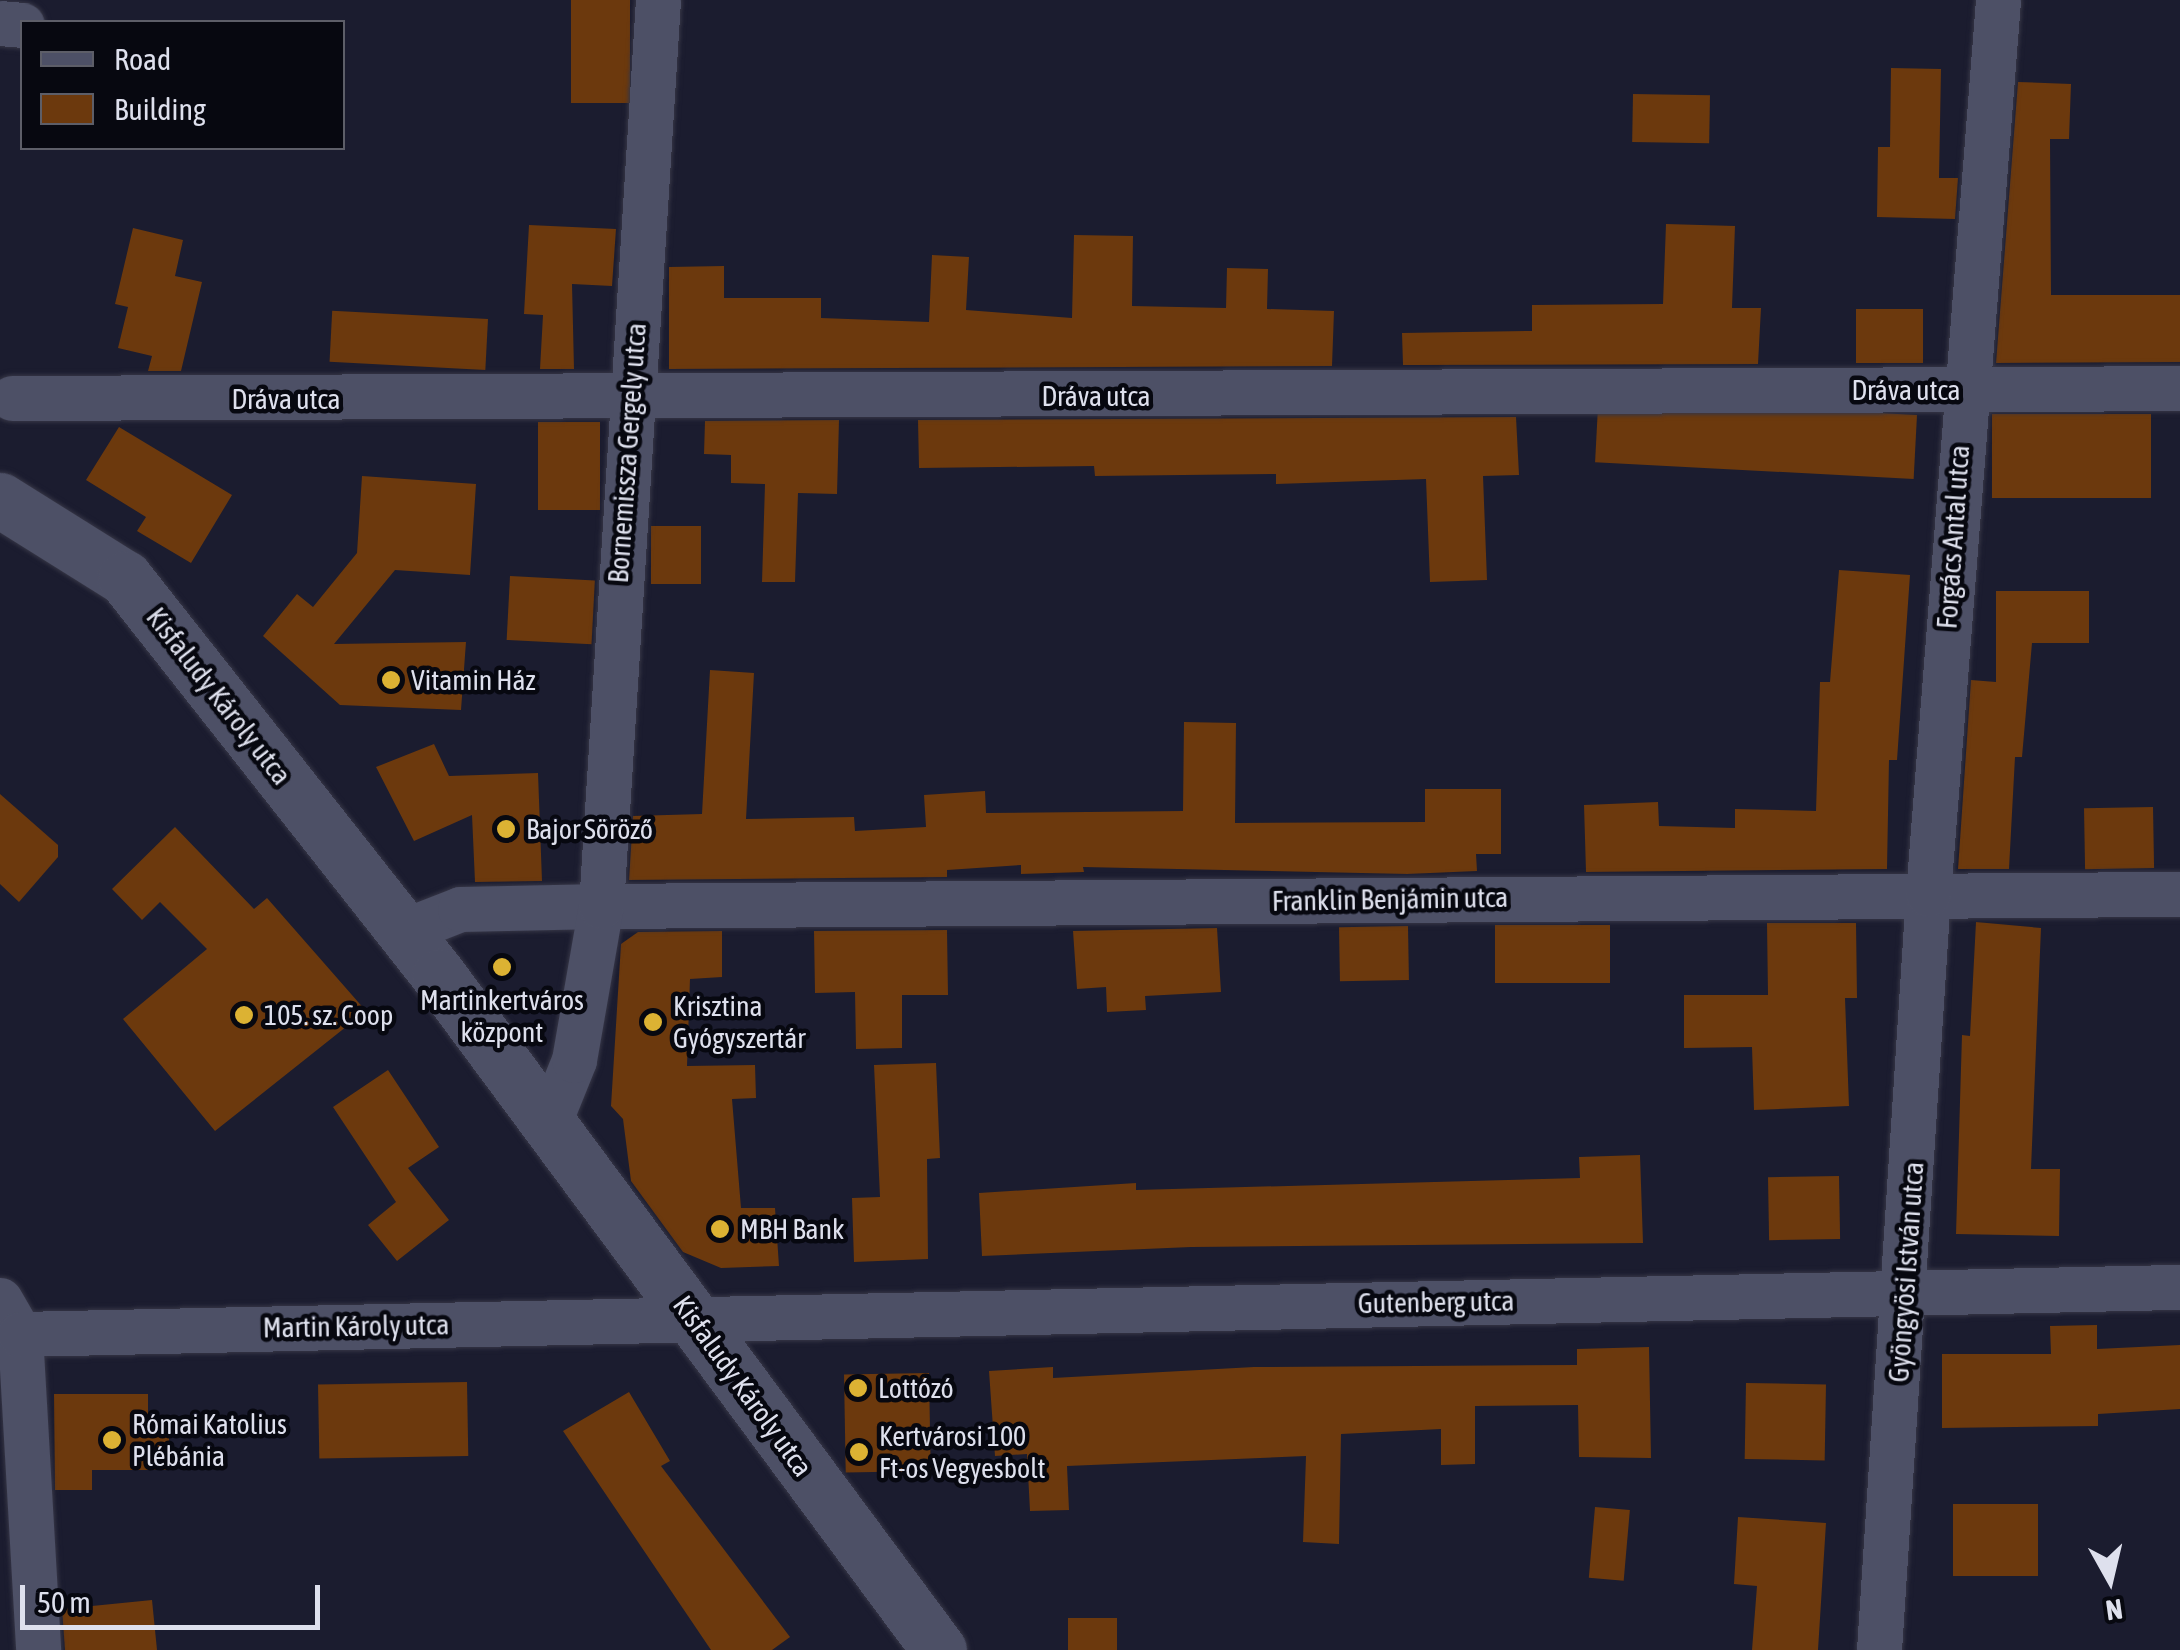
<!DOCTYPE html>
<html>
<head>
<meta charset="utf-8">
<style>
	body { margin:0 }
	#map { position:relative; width:2180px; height:1650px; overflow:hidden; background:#1b1c2f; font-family:"Asap Condensed",sans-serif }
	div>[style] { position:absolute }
	.building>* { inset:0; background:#6c390d; transform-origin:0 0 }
	.roads { filter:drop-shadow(0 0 2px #363646) drop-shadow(0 0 2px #363646) }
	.street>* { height:45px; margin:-22.5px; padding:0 22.5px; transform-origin:22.5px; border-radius:22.5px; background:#4d5066 }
	.secondary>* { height:55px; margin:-27.5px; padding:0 27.5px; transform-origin:27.5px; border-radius:27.5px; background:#4d5066 }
	.dots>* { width:28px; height:28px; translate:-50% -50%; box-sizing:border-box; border:5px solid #070810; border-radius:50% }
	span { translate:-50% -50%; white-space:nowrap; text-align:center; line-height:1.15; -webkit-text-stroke:9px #070810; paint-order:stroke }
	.street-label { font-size:28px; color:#dee0ed }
	.poi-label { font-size:28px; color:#dee0ed }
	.left { translate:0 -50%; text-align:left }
	.legend { position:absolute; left:20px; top:20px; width:325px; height:130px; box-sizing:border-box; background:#070810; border:2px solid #5d5e68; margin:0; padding:12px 18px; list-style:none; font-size:30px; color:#dee0ed }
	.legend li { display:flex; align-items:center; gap:20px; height:50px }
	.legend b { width:50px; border:2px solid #5d5e68 }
	.north { position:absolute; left:2060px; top:1530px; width:100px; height:100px; -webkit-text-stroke:8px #070810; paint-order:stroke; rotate:172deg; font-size:28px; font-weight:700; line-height:40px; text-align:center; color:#dee0ed }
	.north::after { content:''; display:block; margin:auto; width:35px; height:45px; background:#dee0ed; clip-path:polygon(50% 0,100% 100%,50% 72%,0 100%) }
	.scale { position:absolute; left:20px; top:1585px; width:300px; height:45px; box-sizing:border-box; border:5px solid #dee0ed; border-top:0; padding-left:12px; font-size:30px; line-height:35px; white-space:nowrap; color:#dee0ed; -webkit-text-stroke:8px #070810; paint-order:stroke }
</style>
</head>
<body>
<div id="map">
	<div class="building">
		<div style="left:571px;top:0;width:59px;height:103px"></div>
		<div style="clip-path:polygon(1891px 68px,1941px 69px,1939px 178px,1958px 178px,1955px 219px,1877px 217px,1878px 147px,1890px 147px)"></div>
		<div style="clip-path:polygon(2018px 82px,2071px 84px,2069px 139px,2050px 139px,2051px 295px,2180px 295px,2180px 362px,1996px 363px)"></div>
		<div style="left:1633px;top:94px;width:77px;height:48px;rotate:1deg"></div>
		<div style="clip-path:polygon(1666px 224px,1735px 226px,1732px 308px,1761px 308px,1758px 364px,1403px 365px,1402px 333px,1532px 331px,1532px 305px,1663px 304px)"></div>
		<div style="clip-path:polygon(529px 225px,616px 229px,612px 286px,572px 284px,574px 369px,540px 369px,543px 315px,524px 314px)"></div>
		<div style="clip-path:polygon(133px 228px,183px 240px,175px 276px,202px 282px,181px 371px,148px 371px,152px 356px,118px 348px,128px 307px,115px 304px)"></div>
		<div style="clip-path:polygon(1074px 235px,1133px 236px,1132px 306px,1226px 308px,1227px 268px,1268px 269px,1267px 309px,1334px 311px,1332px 366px,669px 369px,669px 267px,724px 266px,724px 298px,821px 298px,821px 318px,929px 322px,932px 255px,969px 257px,966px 310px,1072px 318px)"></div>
		<div style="left:1923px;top:309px;width:54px;height:67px;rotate:90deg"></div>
		<div style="left:488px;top:319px;width:51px;height:156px;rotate:93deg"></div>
		<div style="left:2151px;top:414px;width:84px;height:159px;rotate:90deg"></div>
		<div style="left:1917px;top:415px;width:64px;height:319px;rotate:93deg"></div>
		<div style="clip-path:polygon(1516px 417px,1519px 475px,1483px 476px,1487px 580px,1430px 582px,1426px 479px,1276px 484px,1276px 474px,1095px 476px,1094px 466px,919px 468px,918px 420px)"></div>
		<div style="clip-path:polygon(839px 420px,837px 494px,798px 493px,795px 582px,762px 582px,765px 484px,731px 483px,731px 455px,704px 454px,705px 421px)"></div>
		<div style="left:538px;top:422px;width:62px;height:88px"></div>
		<div style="clip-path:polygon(119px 427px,232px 495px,191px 563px,137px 531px,146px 517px,86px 480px)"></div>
		<div style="clip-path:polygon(362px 476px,476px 484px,470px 575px,395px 570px,334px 644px,466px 642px,461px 710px,340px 705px,263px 636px,297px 594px,313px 607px,357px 553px)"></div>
		<div style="left:651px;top:526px;width:50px;height:58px"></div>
		<div style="clip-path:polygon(1839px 570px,1910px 575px,1897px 760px,1889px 760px,1887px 869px,1586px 872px,1584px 805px,1658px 802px,1659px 826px,1735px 828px,1735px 809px,1816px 811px,1820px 682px,1830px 682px)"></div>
		<div style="left:510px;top:576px;width:85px;height:64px;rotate:3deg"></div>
		<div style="clip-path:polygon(1996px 591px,2089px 591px,2089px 643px,2032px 643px,2022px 757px,2015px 757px,2009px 869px,1958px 869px,1971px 680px,1996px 682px)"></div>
		<div style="clip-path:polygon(710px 670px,754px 673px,746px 819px,854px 817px,855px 831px,926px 827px,924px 795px,985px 791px,986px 813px,1183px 811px,1184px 722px,1236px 723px,1235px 823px,1425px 822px,1425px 789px,1501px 789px,1501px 854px,1476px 854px,1477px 871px,1407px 874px,1083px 867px,1084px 872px,1021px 874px,1021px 865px,947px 870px,947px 877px,629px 880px,633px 816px,702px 814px)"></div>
		<div style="clip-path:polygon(434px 744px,449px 776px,538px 773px,542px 881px,475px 882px,472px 815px,414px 841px,376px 767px)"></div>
		<div style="clip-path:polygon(0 794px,58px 845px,58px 857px,19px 902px,0 884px)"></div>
		<div style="left:2153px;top:807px;width:61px;height:69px;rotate:89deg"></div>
		<div style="clip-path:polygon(175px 827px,254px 909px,267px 898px,366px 1011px,215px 1131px,123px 1019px,207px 949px,160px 902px,142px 920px,112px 889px)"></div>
		<div style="clip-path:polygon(1976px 922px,2041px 928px,2031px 1169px,2060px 1169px,2059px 1236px,1956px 1234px,1962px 1035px,1970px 1036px)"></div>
		<div style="clip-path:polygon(1767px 923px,1856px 923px,1857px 998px,1845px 998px,1849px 1106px,1754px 1110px,1752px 1047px,1684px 1048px,1684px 995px,1768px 995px)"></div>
		<div style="left:1495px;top:925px;width:115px;height:58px"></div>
		<div style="left:1408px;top:926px;width:54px;height:69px;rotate:89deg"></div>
		<div style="clip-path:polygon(1217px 928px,1221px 992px,1145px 996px,1146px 1010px,1107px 1012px,1106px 987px,1077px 989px,1073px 931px)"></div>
		<div style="clip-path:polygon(947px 930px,948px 995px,902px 995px,902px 1048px,856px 1049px,855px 992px,815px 993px,814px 931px)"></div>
		<div style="clip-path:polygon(722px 931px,722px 977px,690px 979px,687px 1066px,755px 1065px,756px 1098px,732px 1099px,741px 1208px,775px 1208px,779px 1266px,721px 1268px,683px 1252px,631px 1181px,623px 1119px,611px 1106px,621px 944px,638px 932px)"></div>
		<div style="clip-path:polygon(936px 1063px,940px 1158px,927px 1159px,928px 1259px,854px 1262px,852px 1198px,880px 1197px,874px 1065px)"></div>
		<div style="clip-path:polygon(388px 1070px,439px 1147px,408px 1168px,449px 1220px,397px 1261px,368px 1225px,396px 1202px,333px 1107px)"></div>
		<div style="clip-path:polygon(1640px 1155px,1643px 1243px,1191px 1247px,982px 1256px,979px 1193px,1136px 1183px,1136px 1190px,1580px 1178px,1579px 1157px)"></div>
		<div style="left:1839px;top:1176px;width:63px;height:71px;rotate:89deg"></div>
		<div style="clip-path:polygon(2097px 1325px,2097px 1349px,2180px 1345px,2180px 1409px,2098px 1414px,2098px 1426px,1942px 1428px,1942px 1354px,2051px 1354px,2050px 1326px)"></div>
		<div style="clip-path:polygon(1649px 1347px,1651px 1458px,1579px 1457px,1578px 1405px,1475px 1406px,1475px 1464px,1441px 1465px,1441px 1429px,1341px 1434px,1339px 1544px,1303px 1542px,1306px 1456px,1067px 1466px,1069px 1510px,1030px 1511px,1027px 1454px,995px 1456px,989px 1371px,1053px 1367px,1053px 1378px,1254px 1367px,1577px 1365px,1577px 1349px)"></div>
		<div style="left:929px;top:1373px;width:98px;height:85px;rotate:89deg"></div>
		<div style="left:467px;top:1382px;width:74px;height:149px;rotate:89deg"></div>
		<div style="left:1746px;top:1383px;width:80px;height:76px;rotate:1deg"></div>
		<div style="clip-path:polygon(629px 1392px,670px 1461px,661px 1466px,790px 1637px,772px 1650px,711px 1650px,563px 1431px)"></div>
		<div style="clip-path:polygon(54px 1394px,148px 1394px,148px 1419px,169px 1420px,169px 1470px,92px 1470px,92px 1490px,55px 1490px)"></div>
		<div style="left:1953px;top:1504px;width:85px;height:72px"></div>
		<div style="left:1595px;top:1507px;width:35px;height:71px;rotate:5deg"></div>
		<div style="clip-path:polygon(1738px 1517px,1826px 1523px,1818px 1650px,1752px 1650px,1757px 1586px,1734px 1584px)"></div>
		<div style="clip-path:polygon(152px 1600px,157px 1650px,65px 1650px,62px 1609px)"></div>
		<div style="left:1117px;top:1618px;width:32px;height:49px;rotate:90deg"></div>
	</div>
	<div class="roads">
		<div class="street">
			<div style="left:0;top:23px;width:22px;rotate:5deg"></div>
			<div style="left:12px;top:398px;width:2168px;rotate:-0.26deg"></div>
			<div style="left:404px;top:931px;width:60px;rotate:-21.4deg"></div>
			<div style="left:460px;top:909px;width:141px;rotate:-1.2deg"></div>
			<div style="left:601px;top:906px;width:1579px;rotate:-0.44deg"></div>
			<div style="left:549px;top:1122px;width:67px;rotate:-68deg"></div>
			<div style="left:574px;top:1060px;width:156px;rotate:-80.1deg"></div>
			<div style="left:601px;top:906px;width:908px;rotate:-86.4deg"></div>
			<div style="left:0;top:1300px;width:39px;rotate:60deg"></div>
			<div style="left:20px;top:1334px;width:317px;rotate:86.7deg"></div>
			<div style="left:20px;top:1334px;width:2161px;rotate:-1.25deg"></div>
			<div style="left:1879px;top:1650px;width:758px;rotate:-86.29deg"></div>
			<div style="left:1928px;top:894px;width:897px;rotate:-85.52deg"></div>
		</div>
		<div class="secondary">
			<div style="left:0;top:500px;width:147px;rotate:32deg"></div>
			<div style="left:125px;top:578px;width:507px;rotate:51.73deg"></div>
			<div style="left:439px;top:976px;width:839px;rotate:53.43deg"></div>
		</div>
	</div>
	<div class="dots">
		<div style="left:391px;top:680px;background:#dcb233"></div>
		<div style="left:506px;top:829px;background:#dcb233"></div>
		<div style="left:502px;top:967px;background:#dcb233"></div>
		<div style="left:244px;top:1015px;background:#dcb233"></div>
		<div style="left:653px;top:1022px;background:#dcb233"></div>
		<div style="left:720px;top:1229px;background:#dcb233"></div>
		<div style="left:858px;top:1388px;background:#dcb233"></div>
		<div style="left:112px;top:1440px;background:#dcb233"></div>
		<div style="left:859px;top:1452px;background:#dcb233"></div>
	</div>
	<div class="street-label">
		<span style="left:1906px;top:390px">Dráva utca</span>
		<span style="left:1096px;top:396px">Dráva utca</span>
		<span style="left:286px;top:399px">Dráva utca</span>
		<span style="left:627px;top:453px;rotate:-86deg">Bornemissza Gergely utca</span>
		<span style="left:1953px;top:537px;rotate:-86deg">Forgács Antal utca</span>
		<span style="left:219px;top:696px;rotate:52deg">Kisfaludy Károly utca</span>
		<span style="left:1390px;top:899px;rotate:-1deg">Franklin Benjámin utca</span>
		<span style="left:1906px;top:1272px;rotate:-86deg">Gyöngyösi István utca</span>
		<span style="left:1436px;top:1302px;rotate:-1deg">Gutenberg utca</span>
		<span style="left:356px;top:1326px;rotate:-1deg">Martin Károly utca</span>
		<span style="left:743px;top:1386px;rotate:54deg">Kisfaludy Károly utca</span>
	</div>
	<div class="poi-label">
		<span class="left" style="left:411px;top:680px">Vitamin Ház</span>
		<span class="left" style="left:526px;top:829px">Bajor Söröző</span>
		<span style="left:502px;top:1016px">Martinkertváros<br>központ</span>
		<span class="left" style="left:673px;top:1022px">Krisztina<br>Gyógyszertár</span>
		<span class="left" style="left:264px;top:1015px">105. sz. Coop</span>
		<span class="left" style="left:740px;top:1229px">MBH Bank</span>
		<span class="left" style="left:878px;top:1388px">Lottózó</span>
		<span class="left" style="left:132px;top:1440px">Római Katolius<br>Plébánia</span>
		<span class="left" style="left:879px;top:1452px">Kertvárosi 100<br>Ft-os Vegyesbolt</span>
	</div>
	<ul class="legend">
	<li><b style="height:12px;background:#4d5066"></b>Road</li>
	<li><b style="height:28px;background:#6c390d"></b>Building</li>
	</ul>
	<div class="north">N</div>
	<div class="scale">50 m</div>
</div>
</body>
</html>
